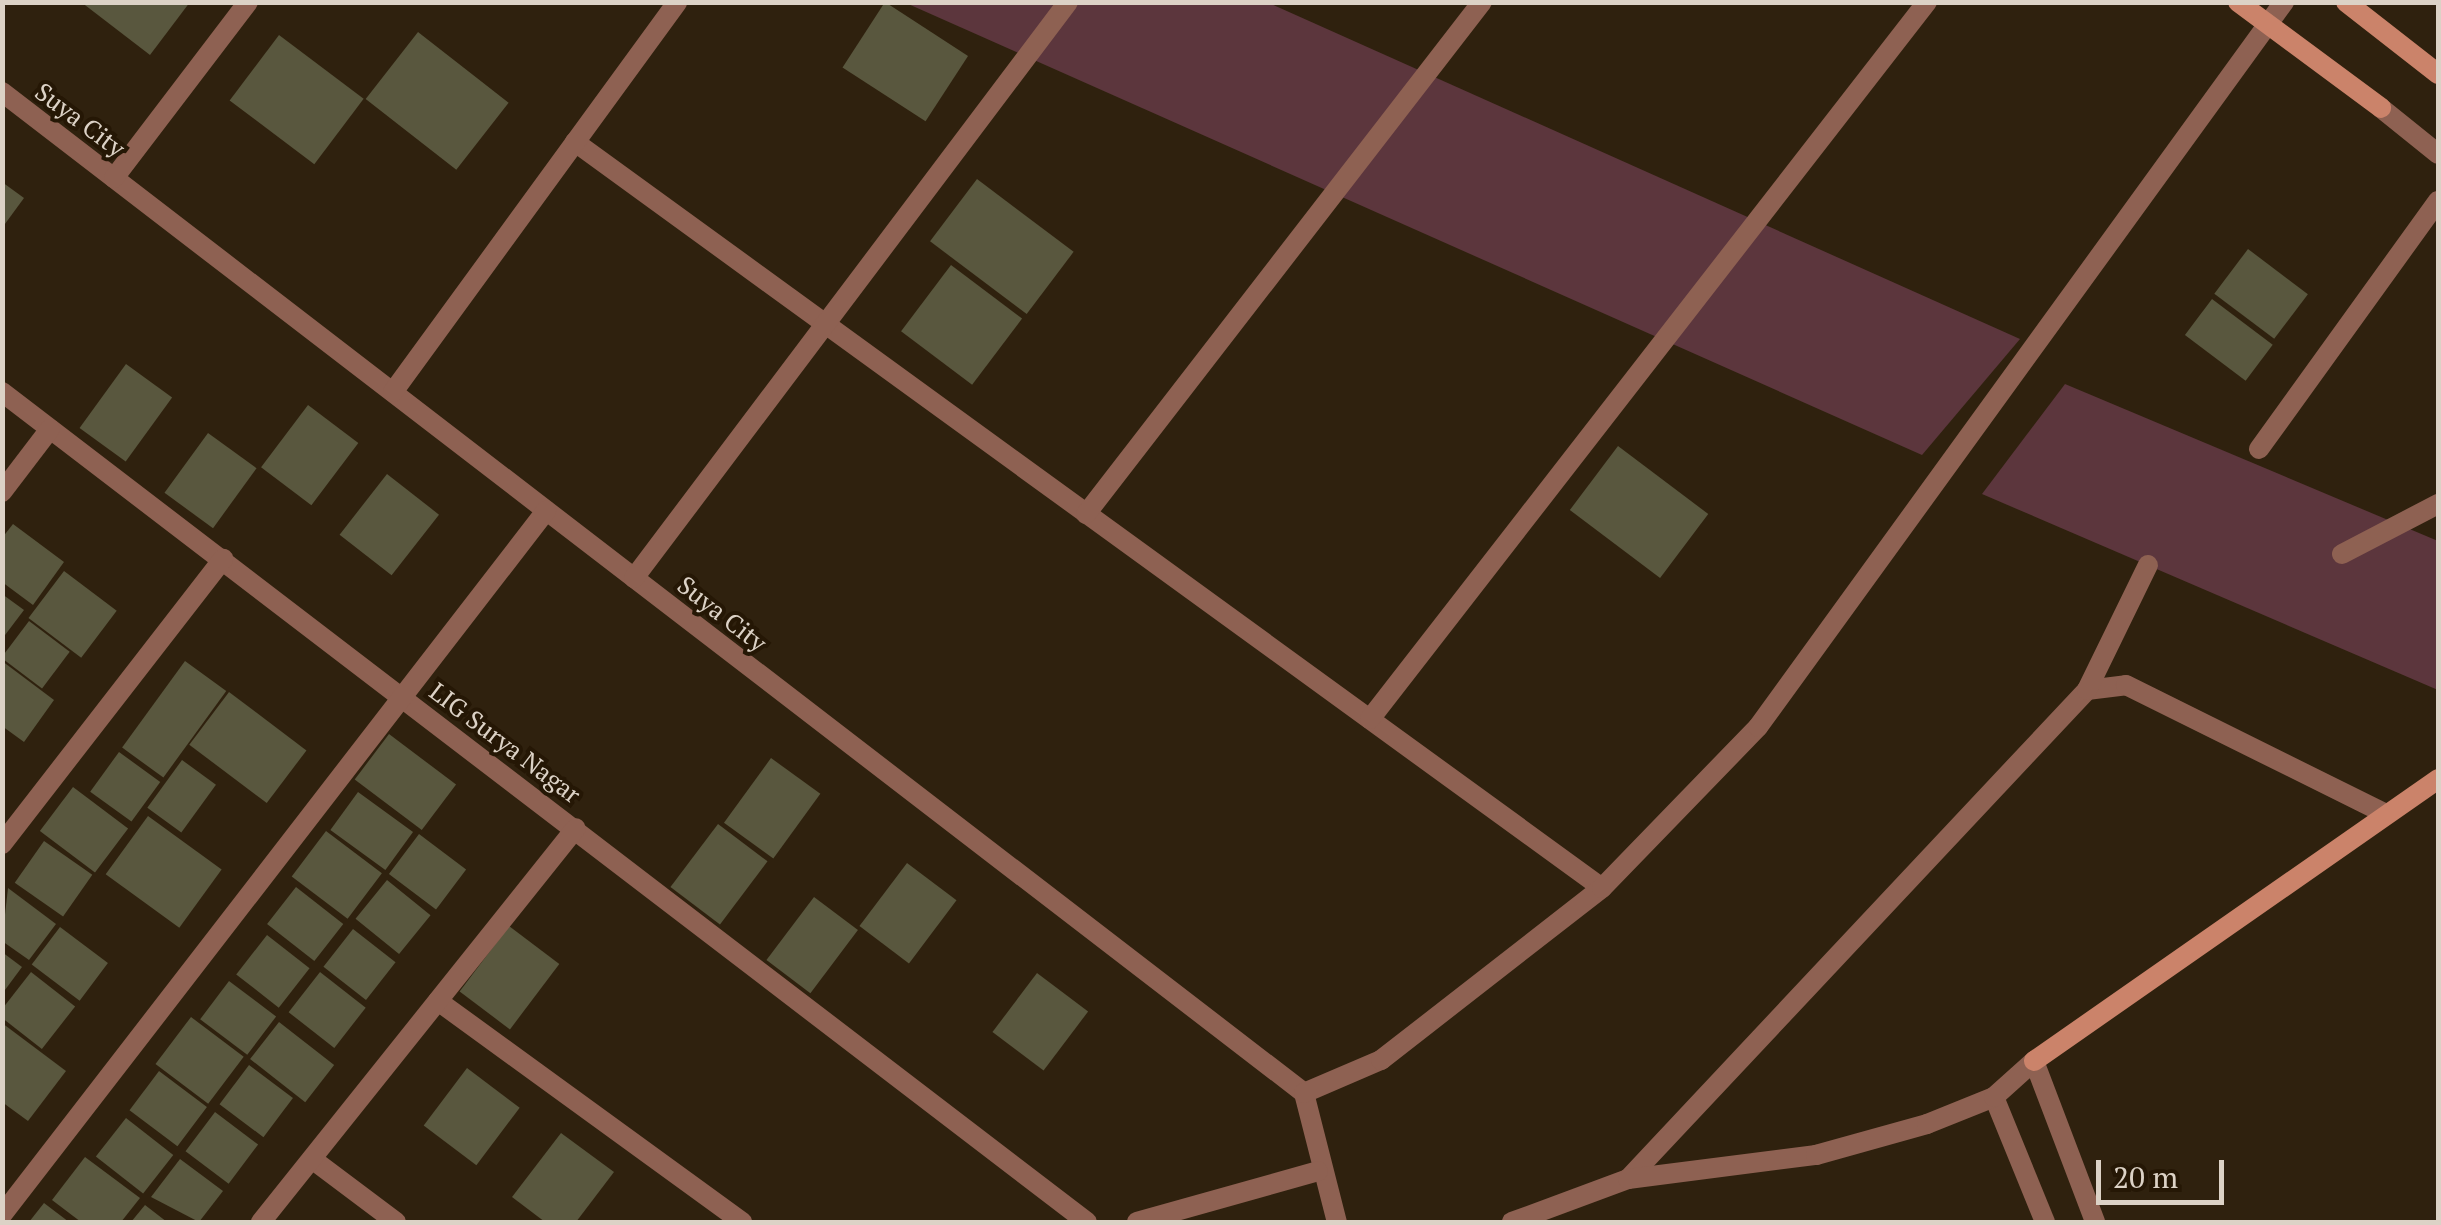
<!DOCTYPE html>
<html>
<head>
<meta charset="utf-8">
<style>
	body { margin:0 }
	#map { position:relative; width:2441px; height:1225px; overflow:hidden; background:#2f210e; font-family:"PT Serif",serif }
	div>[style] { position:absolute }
	.green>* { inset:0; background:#5c363d }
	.building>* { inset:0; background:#59573e; transform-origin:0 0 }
	.street>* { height:20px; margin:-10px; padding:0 10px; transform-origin:10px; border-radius:10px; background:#8e6152 }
	.secondary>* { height:20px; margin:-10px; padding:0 10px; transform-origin:10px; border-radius:10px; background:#cb836a }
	span { translate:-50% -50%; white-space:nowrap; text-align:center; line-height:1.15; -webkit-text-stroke:8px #251705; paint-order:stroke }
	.street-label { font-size:25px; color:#dcd2c6 }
	.frame { position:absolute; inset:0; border:5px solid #dcd2c6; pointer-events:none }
	.scale { position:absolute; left:2096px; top:1160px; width:128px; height:45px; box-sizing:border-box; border:5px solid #dcd2c6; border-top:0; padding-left:12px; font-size:30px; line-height:35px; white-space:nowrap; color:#dcd2c6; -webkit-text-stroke:8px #251705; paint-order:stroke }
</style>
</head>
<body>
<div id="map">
	<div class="green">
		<div style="clip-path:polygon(906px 3px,1269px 3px,2020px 339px,1922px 455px)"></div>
		<div style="clip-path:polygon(2065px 384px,2438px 541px,2438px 690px,1982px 494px)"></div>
	</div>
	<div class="building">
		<div style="clip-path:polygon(81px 2px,190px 2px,150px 55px)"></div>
		<div style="left:885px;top:2px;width:99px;height:78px;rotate:33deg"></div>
		<div style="left:418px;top:32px;width:115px;height:85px;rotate:38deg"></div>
		<div style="left:279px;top:35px;width:106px;height:82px;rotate:37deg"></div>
		<div style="left:977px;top:179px;width:121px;height:78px;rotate:37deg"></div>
		<div style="clip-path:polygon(2px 182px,24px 198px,2px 228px)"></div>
		<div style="left:2248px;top:249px;width:75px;height:56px;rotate:37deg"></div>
		<div style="left:951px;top:265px;width:89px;height:83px;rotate:37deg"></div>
		<div style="left:2212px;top:299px;width:76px;height:45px;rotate:37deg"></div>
		<div style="left:126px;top:364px;width:57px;height:79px;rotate:36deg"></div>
		<div style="left:308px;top:405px;width:63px;height:78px;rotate:37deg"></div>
		<div style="left:208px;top:433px;width:60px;height:74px;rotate:36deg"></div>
		<div style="left:1618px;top:446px;width:113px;height:80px;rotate:37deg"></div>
		<div style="left:387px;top:474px;width:66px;height:77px;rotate:38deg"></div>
		<div style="clip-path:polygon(13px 524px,64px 562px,33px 605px,2px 582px,2px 538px)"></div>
		<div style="left:64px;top:571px;width:66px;height:59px;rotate:37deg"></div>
		<div style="clip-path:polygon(2px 594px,24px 610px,2px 639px)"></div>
		<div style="left:29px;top:621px;width:51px;height:46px;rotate:37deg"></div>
		<div style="clip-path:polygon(2px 661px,54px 700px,24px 742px,2px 726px)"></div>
		<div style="left:185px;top:661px;width:51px;height:107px;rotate:36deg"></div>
		<div style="left:229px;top:692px;width:97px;height:66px;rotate:37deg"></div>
		<div style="left:389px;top:734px;width:84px;height:57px;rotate:37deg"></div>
		<div style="left:119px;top:752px;width:51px;height:49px;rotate:36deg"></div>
		<div style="left:771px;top:758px;width:61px;height:80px;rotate:36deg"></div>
		<div style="left:182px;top:760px;width:42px;height:59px;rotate:36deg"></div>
		<div style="left:73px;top:787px;width:69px;height:55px;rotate:37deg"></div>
		<div style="left:358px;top:792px;width:68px;height:47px;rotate:36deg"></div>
		<div style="left:148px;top:816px;width:91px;height:72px;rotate:36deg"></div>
		<div style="left:718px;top:824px;width:62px;height:79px;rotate:37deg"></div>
		<div style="left:326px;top:831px;width:70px;height:57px;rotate:37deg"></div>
		<div style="left:419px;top:834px;width:59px;height:50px;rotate:37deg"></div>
		<div style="left:44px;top:841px;width:59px;height:51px;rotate:35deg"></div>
		<div style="left:907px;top:863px;width:62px;height:79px;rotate:37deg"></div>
		<div style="left:387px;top:880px;width:56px;height:50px;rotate:39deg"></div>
		<div style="left:296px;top:887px;width:60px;height:47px;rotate:38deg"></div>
		<div style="clip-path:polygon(8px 888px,56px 924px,29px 960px,2px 941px)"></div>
		<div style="left:814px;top:897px;width:55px;height:79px;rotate:37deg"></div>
		<div style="left:509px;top:926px;width:63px;height:82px;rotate:37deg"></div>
		<div style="left:60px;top:927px;width:60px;height:47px;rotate:37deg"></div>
		<div style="left:353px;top:929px;width:54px;height:48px;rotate:38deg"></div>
		<div style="left:267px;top:935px;width:54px;height:50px;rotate:38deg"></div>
		<div style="clip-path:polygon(2px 952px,22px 967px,2px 994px)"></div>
		<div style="left:31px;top:972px;width:56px;height:54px;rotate:38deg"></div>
		<div style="left:320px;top:972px;width:58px;height:51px;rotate:38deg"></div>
		<div style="left:1037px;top:973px;width:64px;height:74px;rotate:37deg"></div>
		<div style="left:229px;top:981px;width:59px;height:48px;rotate:37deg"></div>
		<div style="left:191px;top:1017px;width:66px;height:59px;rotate:37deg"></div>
		<div style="left:279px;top:1022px;width:70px;height:47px;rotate:38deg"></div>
		<div style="clip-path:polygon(2px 1023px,66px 1071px,28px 1121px,2px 1102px)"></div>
		<div style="left:249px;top:1065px;width:55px;height:49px;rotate:37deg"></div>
		<div style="left:467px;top:1068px;width:66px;height:72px;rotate:37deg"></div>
		<div style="left:159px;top:1071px;width:60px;height:49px;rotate:37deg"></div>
		<div style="left:215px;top:1112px;width:54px;height:49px;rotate:37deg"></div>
		<div style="left:126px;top:1118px;width:60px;height:49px;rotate:38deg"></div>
		<div style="clip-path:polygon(561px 1133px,614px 1172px,576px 1222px,545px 1222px,512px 1197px)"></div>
		<div style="clip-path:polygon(85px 1157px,140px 1198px,121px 1222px,81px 1222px,52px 1200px)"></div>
		<div style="clip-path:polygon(180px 1159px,223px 1191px,199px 1222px,151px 1197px)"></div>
		<div style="clip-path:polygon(44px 1203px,69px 1222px,29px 1222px)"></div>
		<div style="clip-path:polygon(145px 1205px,167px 1222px,131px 1222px)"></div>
	</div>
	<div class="street">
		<div style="left:2px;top:92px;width:1642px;rotate:37.55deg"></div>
		<div style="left:1304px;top:1093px;width:133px;rotate:75.7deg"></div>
		<div style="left:2381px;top:108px;width:73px;rotate:38.9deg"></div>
		<div style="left:575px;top:142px;width:1269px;rotate:35.99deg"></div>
		<div style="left:114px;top:178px;width:221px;rotate:-52.7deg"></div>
		<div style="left:2px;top:392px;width:1366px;rotate:37.42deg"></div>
		<div style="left:393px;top:392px;width:482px;rotate:-53.9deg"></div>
		<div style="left:2259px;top:449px;width:306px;rotate:-54.2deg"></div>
		<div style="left:2px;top:492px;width:79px;rotate:-52.7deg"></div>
		<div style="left:1086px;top:514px;width:647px;rotate:-52.28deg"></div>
		<div style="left:2342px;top:554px;width:108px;rotate:-27.5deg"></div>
		<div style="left:634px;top:578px;width:721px;rotate:-53deg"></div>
		<div style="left:2087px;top:690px;width:39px;rotate:-7deg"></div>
		<div style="left:2126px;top:685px;width:288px;rotate:26.4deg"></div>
		<div style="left:1370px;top:719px;width:908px;rotate:-52.16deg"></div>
		<div style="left:2px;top:844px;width:361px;rotate:-52.2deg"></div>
		<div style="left:438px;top:1001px;width:376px;rotate:36deg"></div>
		<div style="left:1304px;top:1093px;width:84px;rotate:-23.2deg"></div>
		<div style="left:1381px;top:1060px;width:280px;rotate:-37.9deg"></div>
		<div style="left:1602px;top:888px;width:224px;rotate:-45.9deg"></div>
		<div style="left:1758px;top:727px;width:896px;rotate:-54.04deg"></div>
		<div style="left:1994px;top:1097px;width:135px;rotate:67.8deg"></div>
		<div style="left:312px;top:1159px;width:105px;rotate:36.9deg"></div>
		<div style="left:1628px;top:1179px;width:671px;rotate:-46.81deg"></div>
		<div style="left:2087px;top:690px;width:139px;rotate:-64deg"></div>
		<div style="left:2px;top:1215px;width:890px;rotate:-52.31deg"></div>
		<div style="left:261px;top:1222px;width:504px;rotate:-51.36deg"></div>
		<div style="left:1137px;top:1222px;width:188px;rotate:-15.7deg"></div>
		<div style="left:1512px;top:1222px;width:124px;rotate:-20.3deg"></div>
		<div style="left:1628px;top:1179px;width:190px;rotate:-7.3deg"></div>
		<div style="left:1816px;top:1155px;width:115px;rotate:-15.6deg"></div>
		<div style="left:1927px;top:1124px;width:72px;rotate:-21.9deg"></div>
		<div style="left:1994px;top:1097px;width:54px;rotate:-42deg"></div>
		<div style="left:2034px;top:1061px;width:172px;rotate:69.2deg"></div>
	</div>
	<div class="secondary">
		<div style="left:2238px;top:2px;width:178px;rotate:36.5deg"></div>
		<div style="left:2346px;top:2px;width:117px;rotate:38deg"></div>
		<div style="left:2034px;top:1061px;width:493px;rotate:-34.9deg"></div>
	</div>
	<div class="street-label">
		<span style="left:80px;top:120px;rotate:37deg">Suya City</span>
		<span style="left:722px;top:614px;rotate:38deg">Suya City</span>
		<span style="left:505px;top:743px;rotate:37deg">LIG Surya Nagar</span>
	</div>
	<div class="frame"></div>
	<div class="scale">20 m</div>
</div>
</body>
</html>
